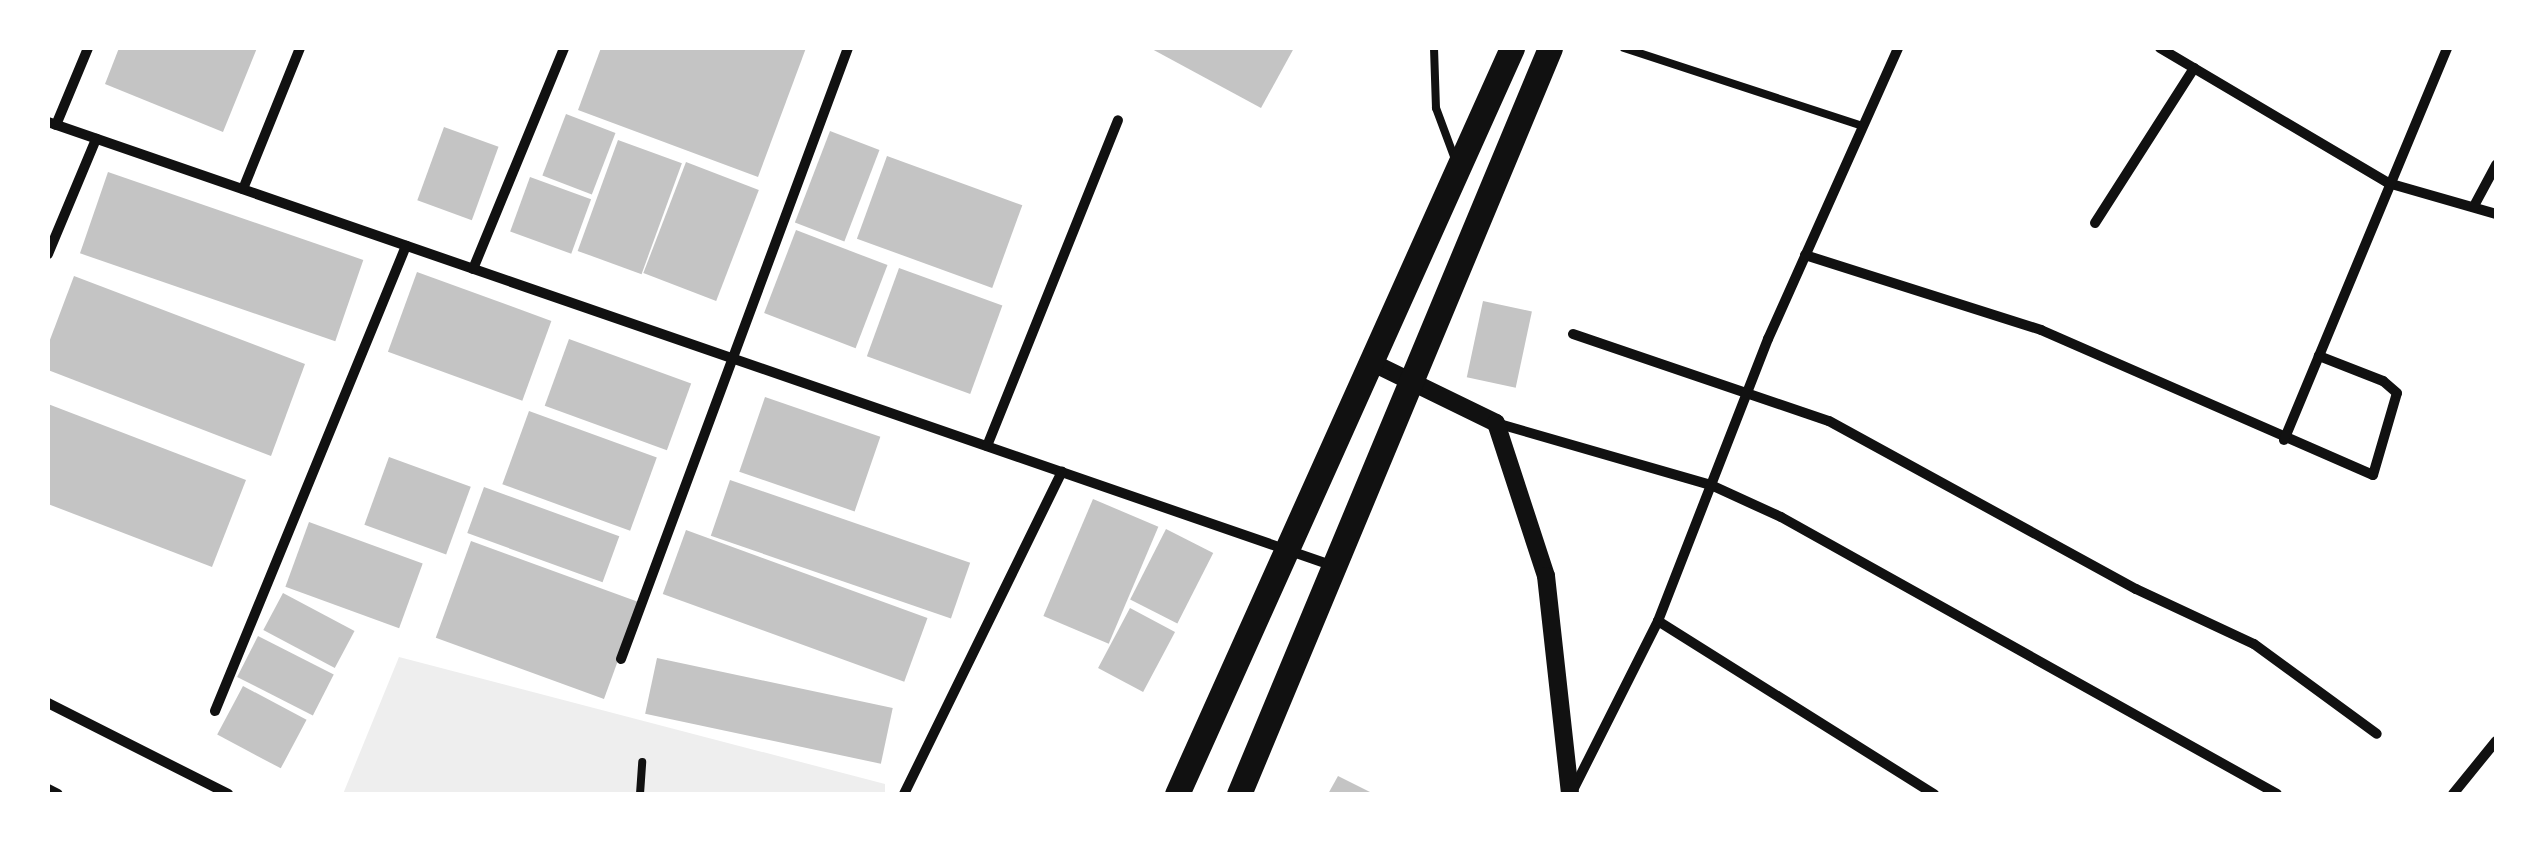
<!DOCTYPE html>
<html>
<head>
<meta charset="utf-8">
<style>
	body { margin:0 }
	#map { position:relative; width:2544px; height:842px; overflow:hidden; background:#fff; font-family:"Golos Text",sans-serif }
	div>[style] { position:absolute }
	.green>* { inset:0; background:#eee }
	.building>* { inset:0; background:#c4c4c4; transform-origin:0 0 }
	.service>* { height:8px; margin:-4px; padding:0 4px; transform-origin:4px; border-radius:4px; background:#111 }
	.minor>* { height:10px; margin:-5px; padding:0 5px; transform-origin:5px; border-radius:5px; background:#111 }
	.tertiary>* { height:18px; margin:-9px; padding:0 9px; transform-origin:9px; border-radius:9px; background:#111 }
	.primary>* { height:25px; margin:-12.5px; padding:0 12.5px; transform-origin:12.5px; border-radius:12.5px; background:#111 }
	span { translate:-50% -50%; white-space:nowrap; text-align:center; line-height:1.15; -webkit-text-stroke:8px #fff; paint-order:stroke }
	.frame { position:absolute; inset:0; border:50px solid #fff; pointer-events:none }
</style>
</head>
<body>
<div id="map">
	<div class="green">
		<div style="clip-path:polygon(399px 657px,885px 784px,885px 794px,343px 794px)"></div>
	</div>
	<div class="building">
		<div style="clip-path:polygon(119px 48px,257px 48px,223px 132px,105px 84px)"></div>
		<div style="clip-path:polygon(601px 48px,806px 48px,758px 177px,578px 110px)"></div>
		<div style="clip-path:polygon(1150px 48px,1294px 48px,1261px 108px)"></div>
		<div style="left:566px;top:114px;width:53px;height:66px;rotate:21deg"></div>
		<div style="left:444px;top:127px;width:58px;height:78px;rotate:20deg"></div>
		<div style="left:830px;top:131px;width:53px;height:98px;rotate:21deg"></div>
		<div style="left:618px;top:140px;width:68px;height:118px;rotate:20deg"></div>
		<div style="left:887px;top:156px;width:144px;height:88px;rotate:20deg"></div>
		<div style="left:686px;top:162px;width:78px;height:119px;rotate:21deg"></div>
		<div style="left:108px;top:172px;width:270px;height:86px;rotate:19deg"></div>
		<div style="left:530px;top:177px;width:65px;height:58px;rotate:20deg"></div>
		<div style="left:796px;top:230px;width:98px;height:89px;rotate:21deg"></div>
		<div style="left:899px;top:268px;width:110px;height:94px;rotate:20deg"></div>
		<div style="left:417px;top:272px;width:143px;height:85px;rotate:20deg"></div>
		<div style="clip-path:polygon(74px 276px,305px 364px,271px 456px,48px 370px,48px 345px)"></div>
		<div style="left:1483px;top:301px;width:50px;height:78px;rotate:12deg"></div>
		<div style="left:569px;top:339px;width:130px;height:71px;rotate:20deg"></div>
		<div style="left:765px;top:397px;width:122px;height:79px;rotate:19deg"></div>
		<div style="clip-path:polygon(48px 404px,246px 480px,212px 567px,48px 504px)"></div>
		<div style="left:529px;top:411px;width:136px;height:78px;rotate:20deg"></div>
		<div style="left:389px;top:457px;width:87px;height:72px;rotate:20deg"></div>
		<div style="left:730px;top:480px;width:254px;height:59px;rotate:19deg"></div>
		<div style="left:484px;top:487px;width:144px;height:49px;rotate:20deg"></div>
		<div style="left:1093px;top:499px;width:71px;height:127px;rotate:23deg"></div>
		<div style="left:309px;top:522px;width:121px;height:69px;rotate:20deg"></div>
		<div style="left:1166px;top:529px;width:53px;height:79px;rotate:27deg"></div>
		<div style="left:686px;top:530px;width:257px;height:68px;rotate:20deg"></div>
		<div style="left:471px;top:541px;width:179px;height:103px;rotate:20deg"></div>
		<div style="left:283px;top:593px;width:81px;height:42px;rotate:28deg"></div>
		<div style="left:1130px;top:608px;width:51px;height:68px;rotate:28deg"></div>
		<div style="left:258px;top:636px;width:85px;height:46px;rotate:27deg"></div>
		<div style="left:657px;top:658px;width:241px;height:57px;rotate:12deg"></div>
		<div style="left:243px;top:686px;width:72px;height:55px;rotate:28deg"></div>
		<div style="clip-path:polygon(1338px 776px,1374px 794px,1328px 794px)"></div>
	</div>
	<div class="service">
		<div style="left:1434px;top:48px;width:60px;rotate:88.1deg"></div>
		<div style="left:1436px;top:108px;width:54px;rotate:69.6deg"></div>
		<div style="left:1624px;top:48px;width:251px;rotate:18.1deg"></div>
		<div style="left:640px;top:794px;width:32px;rotate:-86deg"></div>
	</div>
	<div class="minor">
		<div style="left:2160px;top:48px;width:265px;rotate:30.6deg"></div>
		<div style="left:2388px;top:183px;width:112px;rotate:16deg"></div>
		<div style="left:48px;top:122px;width:1357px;rotate:19.05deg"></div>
		<div style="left:56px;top:125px;width:83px;rotate:-67.4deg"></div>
		<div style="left:243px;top:189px;width:152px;rotate:-68deg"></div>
		<div style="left:2474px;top:206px;width:47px;rotate:-61.8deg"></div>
		<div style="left:2095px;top:223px;width:184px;rotate:-57.4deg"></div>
		<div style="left:48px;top:254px;width:125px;rotate:-67.3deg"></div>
		<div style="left:1805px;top:255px;width:248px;rotate:17.6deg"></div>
		<div style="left:2041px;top:330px;width:362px;rotate:23.6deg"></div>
		<div style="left:2373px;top:475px;width:85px;rotate:-73.7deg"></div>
		<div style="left:2397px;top:393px;width:18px;rotate:-139deg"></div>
		<div style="left:2383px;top:381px;width:69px;rotate:-158.7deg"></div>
		<div style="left:473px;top:269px;width:239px;rotate:-67.6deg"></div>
		<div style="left:1573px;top:334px;width:270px;rotate:18.8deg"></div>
		<div style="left:1829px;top:421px;width:350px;rotate:28.7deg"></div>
		<div style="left:2136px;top:589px;width:130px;rotate:25deg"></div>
		<div style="left:2254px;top:644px;width:152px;rotate:36.2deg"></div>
		<div style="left:1496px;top:423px;width:224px;rotate:16.1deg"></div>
		<div style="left:1711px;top:485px;width:77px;rotate:24.6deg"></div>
		<div style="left:1781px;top:517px;width:568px;rotate:29.18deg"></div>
		<div style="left:2284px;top:440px;width:425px;rotate:-67.4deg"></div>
		<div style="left:987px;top:446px;width:351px;rotate:-68.1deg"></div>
		<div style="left:1658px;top:621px;width:326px;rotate:32.1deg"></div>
		<div style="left:621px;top:659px;width:652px;rotate:-69.62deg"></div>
		<div style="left:48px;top:703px;width:202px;rotate:26.8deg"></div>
		<div style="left:215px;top:711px;width:503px;rotate:-67.67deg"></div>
		<div style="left:48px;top:789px;width:11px;rotate:27deg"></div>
		<div style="left:904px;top:794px;width:359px;rotate:-63.9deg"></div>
		<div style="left:1571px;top:794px;width:194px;rotate:-63.3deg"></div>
		<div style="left:1658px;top:621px;width:303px;rotate:-68.7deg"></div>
		<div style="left:1768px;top:339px;width:319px;rotate:-65.9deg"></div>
		<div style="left:2453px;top:794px;width:68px;rotate:-50.9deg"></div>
	</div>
	<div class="tertiary">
		<div style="left:1371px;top:362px;width:139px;rotate:26deg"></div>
		<div style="left:1496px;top:423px;width:161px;rotate:71.9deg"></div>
		<div style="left:1546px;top:576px;width:219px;rotate:83.7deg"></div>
	</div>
	<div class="primary">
		<div style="left:1177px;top:794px;width:818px;rotate:-65.82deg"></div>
		<div style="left:1239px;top:794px;width:808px;rotate:-67.37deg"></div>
	</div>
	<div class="frame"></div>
</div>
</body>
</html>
